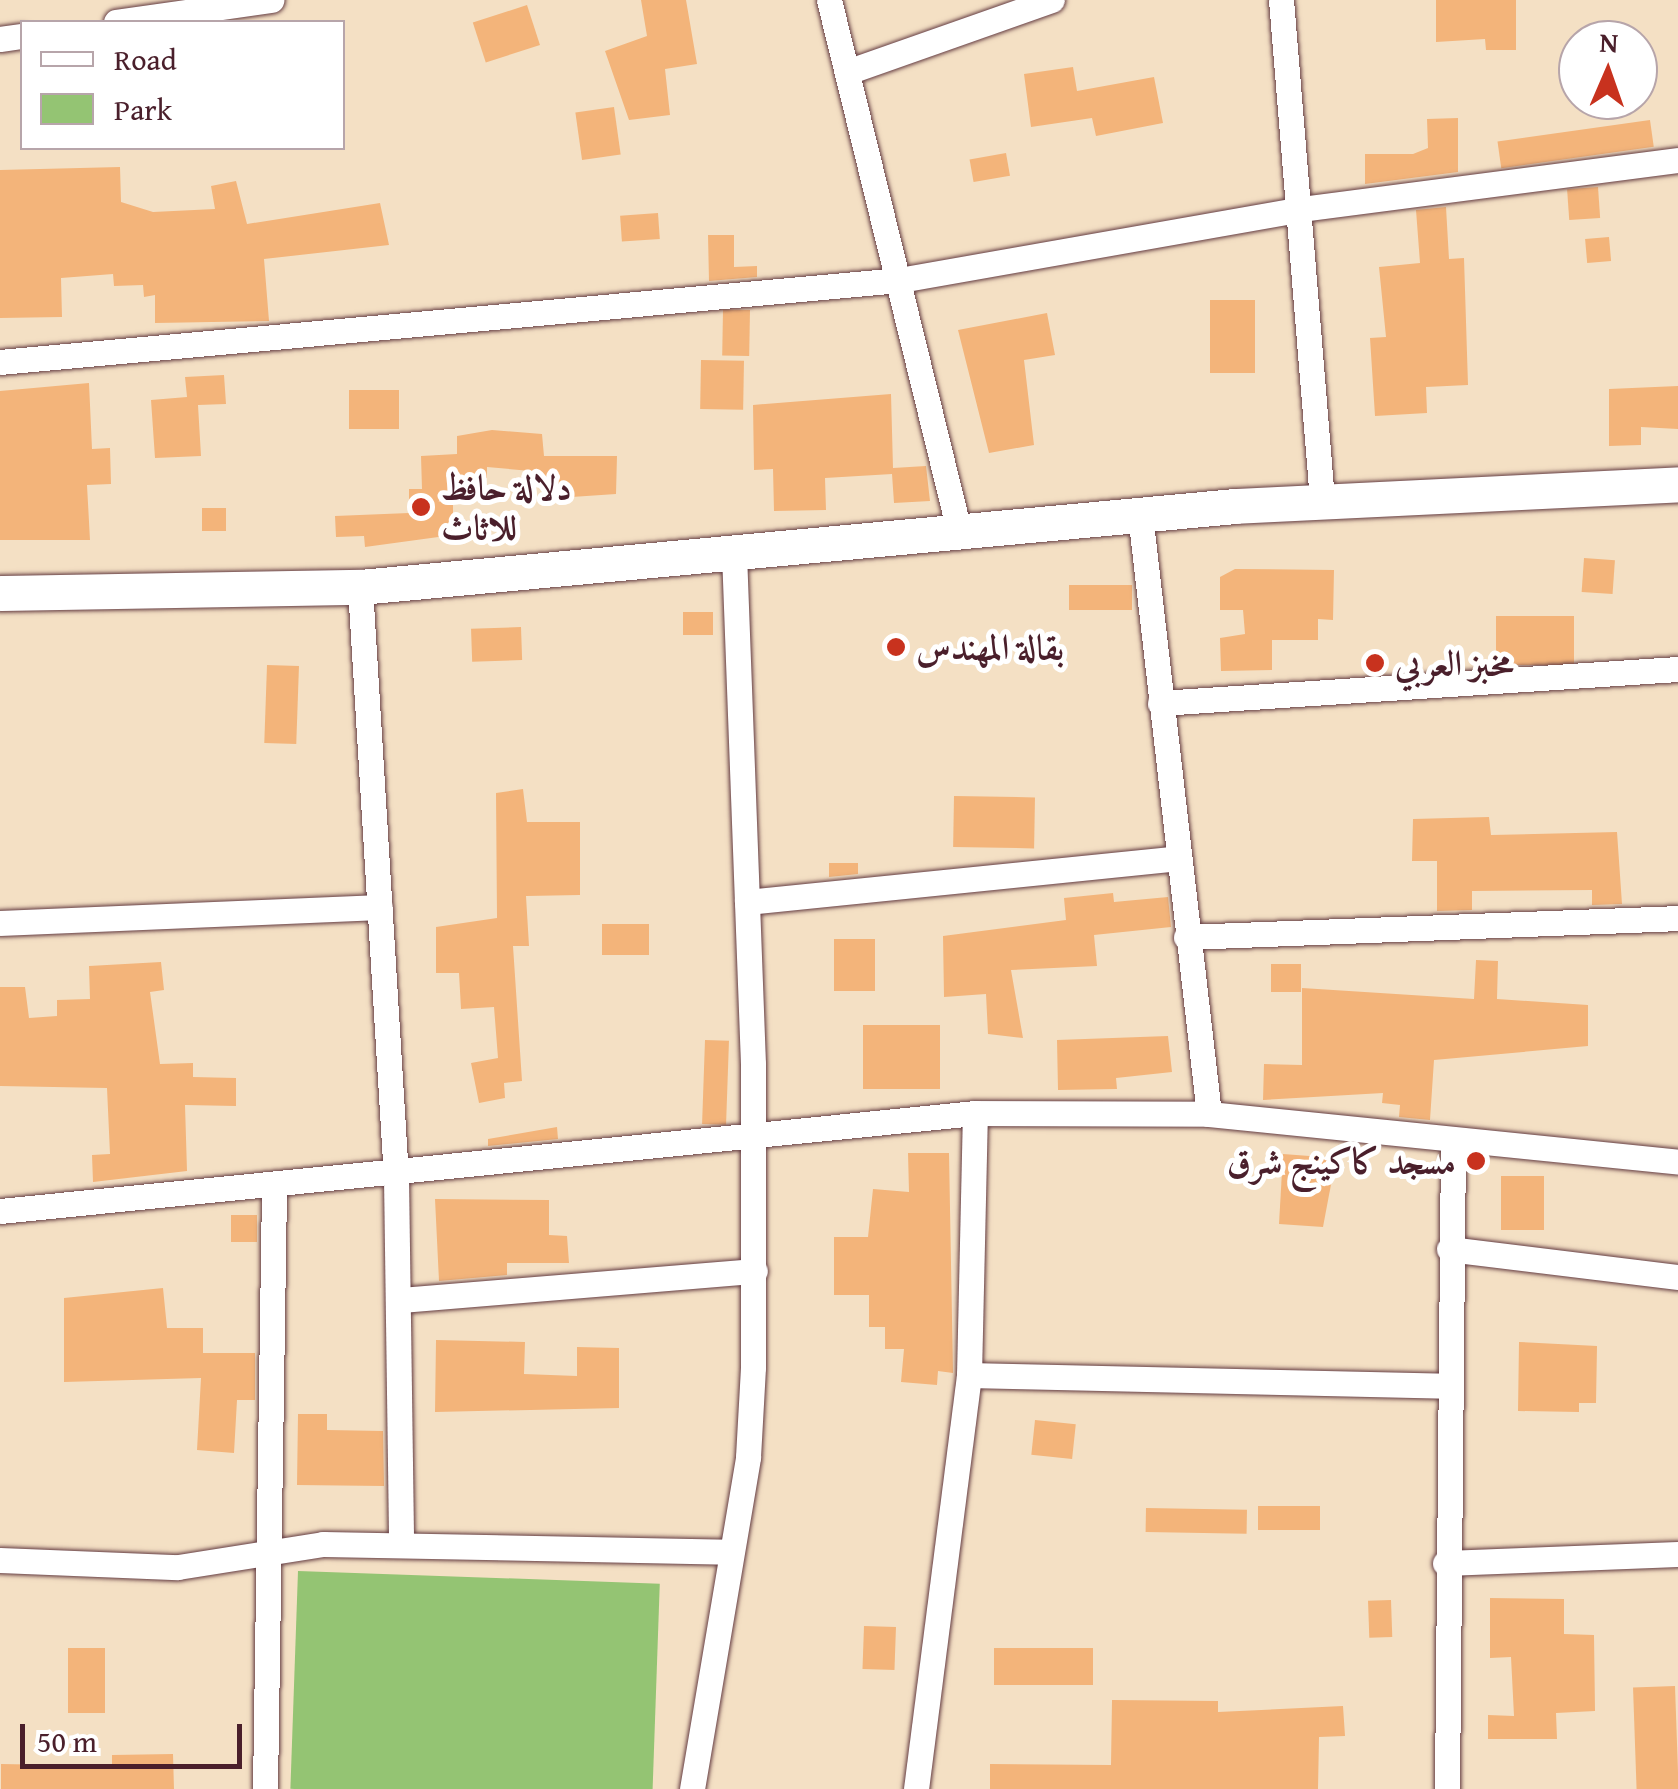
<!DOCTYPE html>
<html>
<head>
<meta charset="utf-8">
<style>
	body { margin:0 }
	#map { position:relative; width:1678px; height:1789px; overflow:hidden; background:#f4e0c4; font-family:"Gentium Book Plus",Amiri,serif }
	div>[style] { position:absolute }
	.green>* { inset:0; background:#94c473; transform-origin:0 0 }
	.building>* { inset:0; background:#f3b47a; transform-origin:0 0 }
	.roads { filter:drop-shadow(0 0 2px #643c42) drop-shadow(0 0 2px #643c42) }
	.street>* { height:25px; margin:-12.5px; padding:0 12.5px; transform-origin:12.5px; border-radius:12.5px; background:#fff }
	.secondary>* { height:35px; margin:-17.5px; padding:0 17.5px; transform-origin:17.5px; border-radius:17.5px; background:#fff }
	.dots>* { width:28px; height:28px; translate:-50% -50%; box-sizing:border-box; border:5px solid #fff; border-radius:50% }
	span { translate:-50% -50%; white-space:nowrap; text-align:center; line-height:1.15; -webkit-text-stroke:10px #fff; paint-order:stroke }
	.poi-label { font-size:35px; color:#4a1f2b; font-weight:700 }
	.left { translate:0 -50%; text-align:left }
	.right { translate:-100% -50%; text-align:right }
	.legend { position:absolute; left:20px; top:20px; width:325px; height:130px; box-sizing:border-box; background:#fff; border:2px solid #b7a5aa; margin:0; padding:12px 18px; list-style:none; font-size:30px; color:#4a1f2b }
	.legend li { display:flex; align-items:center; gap:20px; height:50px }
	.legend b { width:50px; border:2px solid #b7a5aa }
	.north { position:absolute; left:1558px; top:20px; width:100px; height:100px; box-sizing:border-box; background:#fff; border:2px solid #b7a5aa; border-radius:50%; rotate:2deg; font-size:28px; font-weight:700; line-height:40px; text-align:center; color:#4a1f2b }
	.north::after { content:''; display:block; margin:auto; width:35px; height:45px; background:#c8321e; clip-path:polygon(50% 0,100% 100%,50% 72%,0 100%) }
	.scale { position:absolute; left:20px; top:1724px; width:222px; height:45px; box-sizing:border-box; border:5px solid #4a1f2b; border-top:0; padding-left:12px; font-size:30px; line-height:35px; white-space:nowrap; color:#4a1f2b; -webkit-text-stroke:8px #fff; paint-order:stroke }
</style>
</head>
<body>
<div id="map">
	<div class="green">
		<div style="left:298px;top:1571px;width:362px;height:218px;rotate:2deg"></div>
	</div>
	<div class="building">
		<div style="clip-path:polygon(641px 0,686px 0,697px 64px,665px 69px,670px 115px,629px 120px,605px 51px,647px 36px)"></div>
		<div style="clip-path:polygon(1436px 0,1516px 0,1516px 50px,1486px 50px,1485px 39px,1436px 42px)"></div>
		<div style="left:527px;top:5px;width:42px;height:57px;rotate:72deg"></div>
		<div style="clip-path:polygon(1073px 67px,1077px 91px,1154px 77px,1163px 123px,1096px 136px,1092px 118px,1031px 127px,1024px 74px)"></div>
		<div style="left:614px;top:107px;width:48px;height:39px;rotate:82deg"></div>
		<div style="clip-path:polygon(1458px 118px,1458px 172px,1365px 184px,1365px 154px,1413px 154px,1428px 148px,1427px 119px)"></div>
		<div style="left:1650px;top:120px;width:27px;height:154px;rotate:82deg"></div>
		<div style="left:1006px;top:153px;width:23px;height:37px;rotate:80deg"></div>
		<div style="clip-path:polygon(120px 167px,121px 202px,153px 212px,215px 209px,211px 186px,236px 181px,247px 224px,380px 203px,389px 245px,264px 259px,269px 321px,155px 323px,155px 295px,144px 297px,143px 285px,114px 286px,113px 274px,61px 278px,62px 317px,0 318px,0 170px)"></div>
		<div style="left:1598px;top:187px;width:31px;height:31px;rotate:86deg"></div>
		<div style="clip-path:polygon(1446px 207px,1449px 259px,1464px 258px,1468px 385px,1426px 387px,1427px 413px,1375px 416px,1370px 338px,1386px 337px,1379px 267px,1420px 263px,1416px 210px)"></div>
		<div style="left:658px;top:213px;width:26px;height:38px;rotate:86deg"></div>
		<div style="clip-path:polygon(708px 235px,734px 235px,734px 267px,757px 266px,757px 277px,709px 281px)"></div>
		<div style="left:1609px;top:237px;width:24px;height:24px;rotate:85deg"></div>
		<div style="left:1210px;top:300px;width:45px;height:73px"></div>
		<div style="left:750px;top:310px;width:46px;height:27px;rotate:91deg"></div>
		<div style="clip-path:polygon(1047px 313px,1055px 355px,1024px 360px,1034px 445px,989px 453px,958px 330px)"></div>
		<div style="left:701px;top:360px;width:43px;height:49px;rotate:1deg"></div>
		<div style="clip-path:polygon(224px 375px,226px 404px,198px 405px,201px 456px,155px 458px,151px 400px,187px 397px,185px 377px)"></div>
		<div style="clip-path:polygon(89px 383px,92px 449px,110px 448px,111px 484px,87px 485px,90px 540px,0 540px,0 391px)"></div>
		<div style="clip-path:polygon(1678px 386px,1678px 429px,1641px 427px,1641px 445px,1609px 446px,1609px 389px)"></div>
		<div style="left:349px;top:390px;width:50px;height:39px"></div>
		<div style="clip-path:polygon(891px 394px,893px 468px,926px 466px,930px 501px,894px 503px,892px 474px,825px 478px,826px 510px,774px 511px,773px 469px,754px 470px,753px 405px)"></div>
		<div style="clip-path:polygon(492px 430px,542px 434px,544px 456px,617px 456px,616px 494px,542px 499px,542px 472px,487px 467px,487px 478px,471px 478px,472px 502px,453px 503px,453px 535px,365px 547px,364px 536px,336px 537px,335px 516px,409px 513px,409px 489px,422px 489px,421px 456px,457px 454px,457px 436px)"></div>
		<div style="left:202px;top:508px;width:24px;height:23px"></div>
		<div style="left:1584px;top:558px;width:31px;height:34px;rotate:4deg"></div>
		<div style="clip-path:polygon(1235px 569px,1334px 570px,1333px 620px,1318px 619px,1318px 640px,1272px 640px,1272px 670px,1221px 671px,1220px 638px,1245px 634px,1243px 610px,1220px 610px,1220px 577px)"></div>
		<div style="left:1069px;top:585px;width:63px;height:25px"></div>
		<div style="left:683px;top:612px;width:30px;height:23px"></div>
		<div style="left:1496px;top:616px;width:78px;height:49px"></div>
		<div style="left:521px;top:627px;width:33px;height:50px;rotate:88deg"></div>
		<div style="left:267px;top:665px;width:32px;height:78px;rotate:2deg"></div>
		<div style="clip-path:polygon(523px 789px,527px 822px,580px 822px,580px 895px,526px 896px,529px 946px,513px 946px,522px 1081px,504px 1083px,505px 1098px,479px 1103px,471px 1063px,498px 1058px,494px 1007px,461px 1009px,459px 973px,436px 973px,436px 927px,497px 918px,496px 793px)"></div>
		<div style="left:954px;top:796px;width:81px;height:51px;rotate:1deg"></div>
		<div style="clip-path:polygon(1489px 817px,1491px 835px,1617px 832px,1622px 904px,1592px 905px,1592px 890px,1472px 891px,1472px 910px,1437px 911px,1437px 861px,1412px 861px,1413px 819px)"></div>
		<div style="clip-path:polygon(829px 863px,858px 863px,858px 874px,829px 877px)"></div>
		<div style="clip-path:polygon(1113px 893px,1114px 902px,1168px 897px,1171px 927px,1094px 935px,1097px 966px,1011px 970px,1023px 1038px,988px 1034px,986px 994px,944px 997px,943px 936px,1066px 920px,1064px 898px)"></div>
		<div style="left:602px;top:924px;width:47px;height:31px"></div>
		<div style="left:834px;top:939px;width:41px;height:52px"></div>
		<div style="clip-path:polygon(1476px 960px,1498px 961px,1497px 999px,1588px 1005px,1588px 1046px,1434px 1060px,1430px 1120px,1399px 1117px,1400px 1105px,1382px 1103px,1383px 1093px,1263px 1100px,1264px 1064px,1302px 1065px,1302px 988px,1474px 999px)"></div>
		<div style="clip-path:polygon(161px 962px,164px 990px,150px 992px,160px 1064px,193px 1063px,193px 1077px,236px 1078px,236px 1106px,185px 1105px,187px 1171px,93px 1182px,92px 1155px,110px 1154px,107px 1088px,0 1086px,0 987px,25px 987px,29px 1018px,57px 1016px,57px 1000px,90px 999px,89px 966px)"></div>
		<div style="left:1301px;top:964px;width:28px;height:30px;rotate:90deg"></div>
		<div style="left:863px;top:1025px;width:77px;height:64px"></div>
		<div style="clip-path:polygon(1168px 1036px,1172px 1072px,1116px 1078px,1117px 1089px,1058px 1090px,1057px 1040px)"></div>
		<div style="left:705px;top:1040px;width:24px;height:84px;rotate:2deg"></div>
		<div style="clip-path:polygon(557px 1127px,558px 1139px,488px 1146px,488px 1139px)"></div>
		<div style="clip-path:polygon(908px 1153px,949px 1153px,953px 1373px,938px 1371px,937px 1385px,901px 1382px,904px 1349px,885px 1349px,885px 1327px,869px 1327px,869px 1295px,834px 1295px,834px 1237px,868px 1237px,873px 1189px,909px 1192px)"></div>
		<div style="clip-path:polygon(1283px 1154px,1336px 1158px,1323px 1227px,1279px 1224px)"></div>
		<div style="left:1501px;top:1176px;width:43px;height:54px"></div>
		<div style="clip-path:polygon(435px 1199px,549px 1200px,549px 1235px,567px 1236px,569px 1263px,507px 1263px,507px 1275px,439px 1281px)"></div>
		<div style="left:231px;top:1215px;width:26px;height:27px"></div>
		<div style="clip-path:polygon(163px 1288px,167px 1328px,203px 1328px,203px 1353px,255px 1353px,255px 1400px,237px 1400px,234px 1453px,197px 1450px,201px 1378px,64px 1382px,64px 1298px)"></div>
		<div style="clip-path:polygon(436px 1340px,525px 1342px,524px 1374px,577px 1376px,577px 1347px,619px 1348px,619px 1408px,435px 1412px)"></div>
		<div style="clip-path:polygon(1519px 1342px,1597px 1346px,1596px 1403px,1579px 1403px,1579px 1412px,1518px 1411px)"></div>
		<div style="clip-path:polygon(298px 1414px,327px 1414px,327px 1430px,383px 1431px,384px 1486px,297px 1485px)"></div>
		<div style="left:1035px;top:1420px;width:41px;height:35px;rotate:6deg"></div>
		<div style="left:1320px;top:1506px;width:24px;height:62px;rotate:90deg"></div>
		<div style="left:1146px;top:1508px;width:101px;height:24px;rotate:1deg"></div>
		<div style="clip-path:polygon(1490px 1598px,1564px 1599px,1564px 1634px,1594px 1635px,1595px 1711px,1556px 1713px,1557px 1739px,1488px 1739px,1488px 1715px,1514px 1716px,1511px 1657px,1490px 1658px)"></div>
		<div style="left:1391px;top:1600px;width:37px;height:23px;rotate:88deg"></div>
		<div style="left:864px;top:1626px;width:32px;height:43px;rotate:2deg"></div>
		<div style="left:68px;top:1648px;width:37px;height:65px"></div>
		<div style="left:994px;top:1648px;width:99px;height:37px"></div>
		<div style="left:1675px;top:1686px;width:103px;height:42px;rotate:88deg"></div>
		<div style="clip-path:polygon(1112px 1700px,1218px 1701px,1218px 1712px,1343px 1706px,1345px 1736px,1319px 1737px,1318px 1789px,990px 1789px,990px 1764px,1111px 1765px)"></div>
		<div style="clip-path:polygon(173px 1754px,174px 1789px,1px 1789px,1px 1764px,112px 1766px,112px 1755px)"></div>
	</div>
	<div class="roads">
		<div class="street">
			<div style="left:829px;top:0;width:547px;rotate:76.24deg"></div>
			<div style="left:1281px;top:0;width:502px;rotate:85.31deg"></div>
			<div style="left:116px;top:22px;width:157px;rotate:-8.1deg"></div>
			<div style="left:0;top:39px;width:22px;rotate:-8deg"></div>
			<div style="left:850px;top:71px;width:214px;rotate:-19.4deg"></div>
			<div style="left:0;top:362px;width:904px;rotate:-5.21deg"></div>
			<div style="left:900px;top:280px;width:407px;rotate:-10deg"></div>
			<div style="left:1301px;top:209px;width:380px;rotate:-7.4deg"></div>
			<div style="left:1140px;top:514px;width:604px;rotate:83.44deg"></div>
			<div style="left:360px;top:587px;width:591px;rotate:86.51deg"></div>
			<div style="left:396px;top:1177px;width:367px;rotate:89.2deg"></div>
			<div style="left:1160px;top:703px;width:519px;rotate:-3.76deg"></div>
			<div style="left:747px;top:902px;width:429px;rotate:-5.8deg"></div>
			<div style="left:0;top:923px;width:380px;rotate:-2.4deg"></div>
			<div style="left:1186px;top:937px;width:492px;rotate:-2.2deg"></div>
			<div style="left:0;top:1211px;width:980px;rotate:-5.74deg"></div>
			<div style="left:975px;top:1113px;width:234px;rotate:0.2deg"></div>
			<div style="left:1209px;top:1114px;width:471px;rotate:5.8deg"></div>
			<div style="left:1449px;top:1249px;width:231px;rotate:7deg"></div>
			<div style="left:401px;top:1300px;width:355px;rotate:-4.7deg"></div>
			<div style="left:969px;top:1375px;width:477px;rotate:1.3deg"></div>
			<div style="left:0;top:1560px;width:178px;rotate:2.3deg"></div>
			<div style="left:178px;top:1567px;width:147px;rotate:-9deg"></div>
			<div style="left:323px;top:1544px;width:406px;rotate:1.1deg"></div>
			<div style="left:1445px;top:1563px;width:233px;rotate:-2.2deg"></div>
			<div style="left:265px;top:1789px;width:601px;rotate:-89.14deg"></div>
			<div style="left:692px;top:1789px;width:337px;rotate:-80.4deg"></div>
			<div style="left:748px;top:1457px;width:90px;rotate:-86.8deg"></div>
			<div style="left:753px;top:1367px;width:303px;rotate:-90deg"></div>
			<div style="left:753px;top:1064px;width:510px;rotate:-92.13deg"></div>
			<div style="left:916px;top:1789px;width:417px;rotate:-82.7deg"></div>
			<div style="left:969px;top:1375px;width:262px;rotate:-88.7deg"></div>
			<div style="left:1447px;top:1789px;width:649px;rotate:-89.47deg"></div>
		</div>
		<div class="secondary">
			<div style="left:0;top:593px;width:360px;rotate:-1deg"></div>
			<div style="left:360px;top:587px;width:878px;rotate:-5.29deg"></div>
			<div style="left:1234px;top:506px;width:445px;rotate:-2.8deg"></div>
		</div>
	</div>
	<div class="dots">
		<div style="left:421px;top:507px;background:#c8321e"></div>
		<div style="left:896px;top:647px;background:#c8321e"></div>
		<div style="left:1375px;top:663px;background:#c8321e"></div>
		<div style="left:1476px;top:1161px;background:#c8321e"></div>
	</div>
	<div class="poi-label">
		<span class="left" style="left:441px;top:507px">دلالة حافظ<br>للاثاث</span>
		<span class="left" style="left:916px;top:647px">بقالة المهندس</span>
		<span class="left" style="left:1395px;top:663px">مخبز العربي</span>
		<span class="right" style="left:1456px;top:1161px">مسجد كاكينج شرق</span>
	</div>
	<ul class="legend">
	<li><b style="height:12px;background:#fff"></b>Road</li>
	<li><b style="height:28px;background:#94c473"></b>Park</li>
	</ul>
	<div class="north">N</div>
	<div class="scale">50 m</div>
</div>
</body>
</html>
